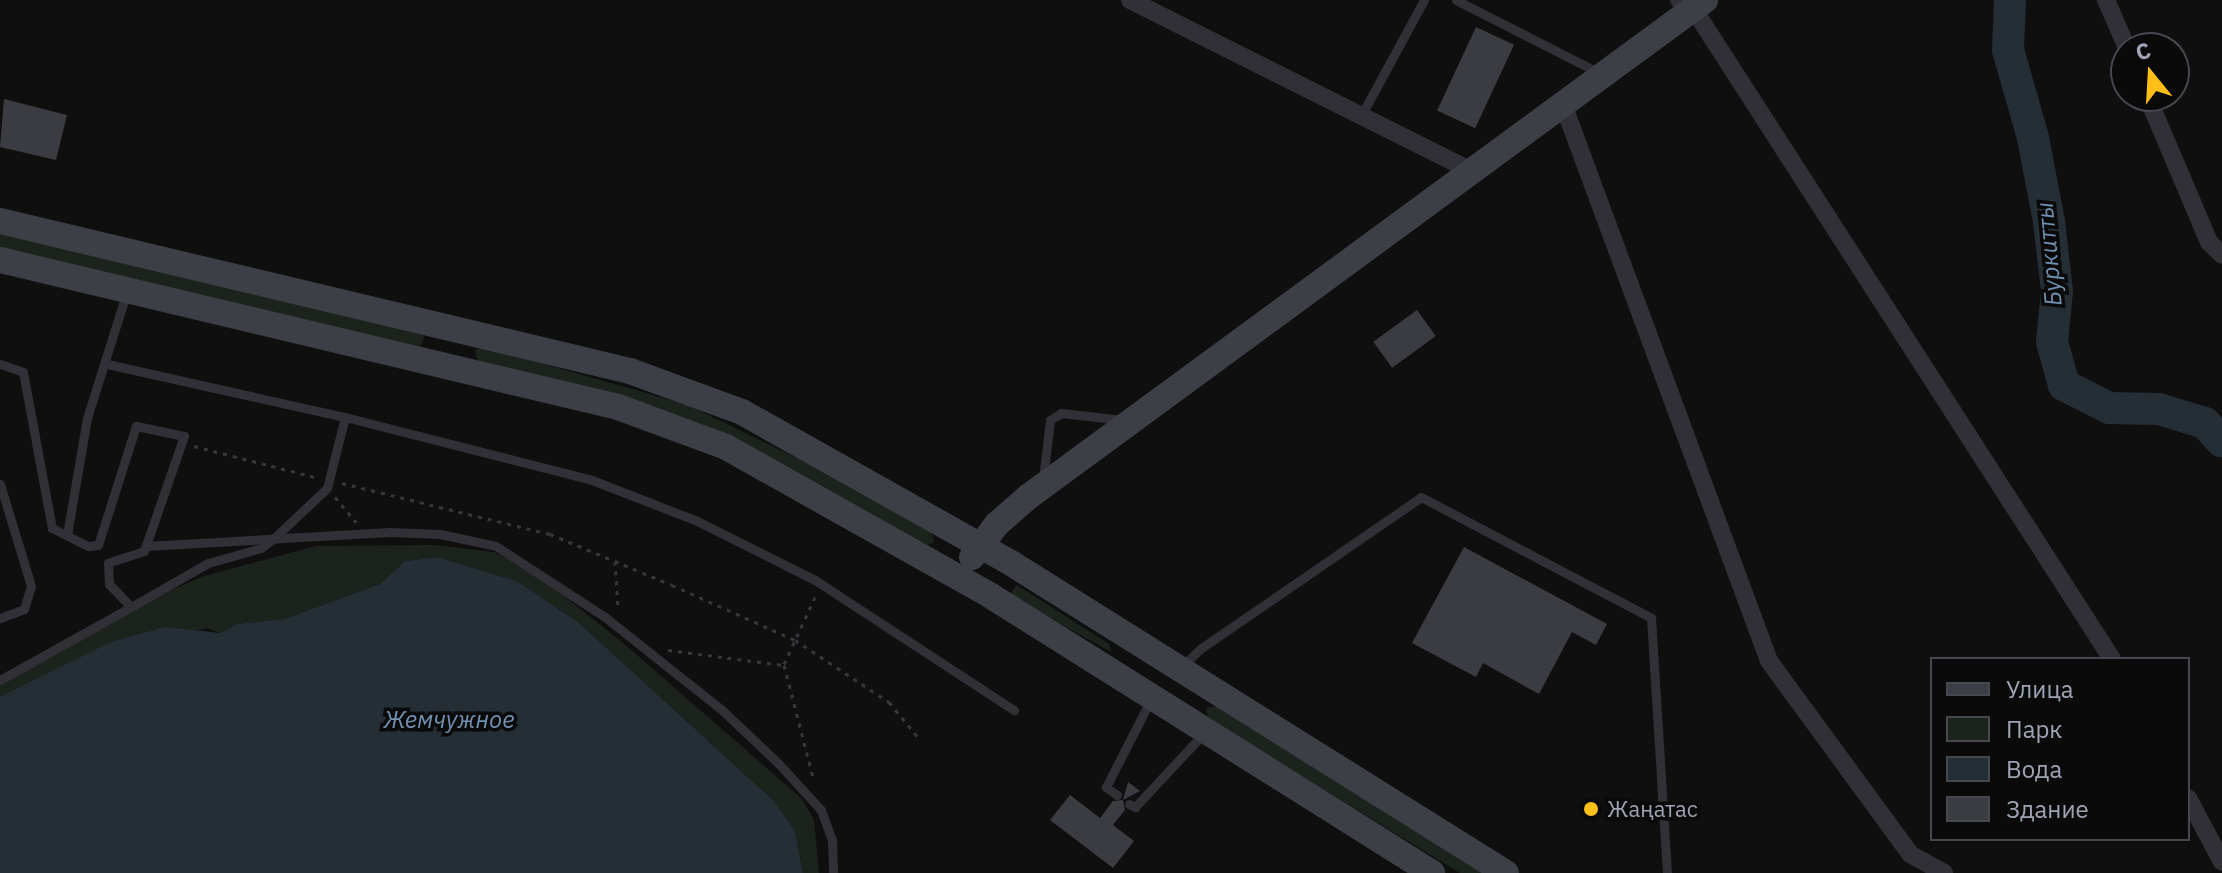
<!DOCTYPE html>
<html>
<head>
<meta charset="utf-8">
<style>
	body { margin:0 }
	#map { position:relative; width:2222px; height:873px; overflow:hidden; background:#0f0f10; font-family:"IBM Plex Sans",sans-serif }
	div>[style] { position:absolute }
	.green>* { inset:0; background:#1b231c }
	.water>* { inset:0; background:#252d35 }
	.river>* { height:32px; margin:-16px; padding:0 16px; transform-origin:16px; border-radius:16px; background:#252d35 }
	.building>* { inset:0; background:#3b3c41; transform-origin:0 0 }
	.path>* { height:3px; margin-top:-1.5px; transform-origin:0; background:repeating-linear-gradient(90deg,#35373d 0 4px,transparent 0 10px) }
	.lane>* { height:9px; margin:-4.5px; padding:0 4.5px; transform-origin:4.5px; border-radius:4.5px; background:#303036 }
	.street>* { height:18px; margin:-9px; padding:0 9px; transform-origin:9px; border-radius:9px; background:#303036 }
	.secondary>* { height:26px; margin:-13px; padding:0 13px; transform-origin:13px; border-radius:13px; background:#3d3f46 }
	.dots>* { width:22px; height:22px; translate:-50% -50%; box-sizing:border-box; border:4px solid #0a0a0b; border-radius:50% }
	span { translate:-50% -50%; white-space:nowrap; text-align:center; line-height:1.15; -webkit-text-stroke:7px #0a0a0b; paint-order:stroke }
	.poi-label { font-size:22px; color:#9ea4b3 }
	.left { translate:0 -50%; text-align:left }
	.water-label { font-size:24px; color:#7190b2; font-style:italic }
	.legend { position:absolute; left:1930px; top:657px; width:260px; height:184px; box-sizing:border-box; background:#0a0a0b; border:2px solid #45484e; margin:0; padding:10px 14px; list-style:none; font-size:24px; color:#9ea4b3 }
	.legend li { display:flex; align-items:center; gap:16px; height:40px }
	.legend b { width:40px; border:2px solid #45484e }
	.north { position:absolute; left:2110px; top:32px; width:80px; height:80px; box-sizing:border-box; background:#0a0a0b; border:2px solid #45484e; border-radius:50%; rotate:342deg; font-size:22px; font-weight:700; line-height:32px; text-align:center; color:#9ea4b3 }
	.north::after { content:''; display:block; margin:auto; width:28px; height:36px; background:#ffbe18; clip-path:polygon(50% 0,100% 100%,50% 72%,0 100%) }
</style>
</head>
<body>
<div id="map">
	<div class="green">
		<div style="clip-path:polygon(0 232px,423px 335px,424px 338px,420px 347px,0 248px)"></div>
		<div style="clip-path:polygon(484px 347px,688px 405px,811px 465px,931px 532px,934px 542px,926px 546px,806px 480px,478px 362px,475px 350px)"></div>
		<div style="clip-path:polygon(434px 545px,494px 552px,538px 575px,628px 647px,802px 799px,814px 820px,819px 873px,803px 873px,795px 831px,774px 801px,578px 622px,517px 581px,437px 557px,405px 561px,380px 584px,284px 619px,237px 624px,220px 633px,207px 628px,40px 678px,0 697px,0 680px,131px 607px,204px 576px,316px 546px)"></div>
		<div style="clip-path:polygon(1017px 585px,1109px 644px,1111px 652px,1009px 595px)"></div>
		<div style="clip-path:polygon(1219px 706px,1489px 873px,1460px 873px,1208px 719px,1206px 708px)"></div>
	</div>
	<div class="water">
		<div style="clip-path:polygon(437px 557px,517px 581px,578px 622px,774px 801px,795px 831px,803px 873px,0 873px,0 697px,111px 642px,165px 627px,220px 633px,237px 624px,284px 619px,380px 584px,405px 561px)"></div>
	</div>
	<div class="river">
		<div style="left:2010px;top:0;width:50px;rotate:92.3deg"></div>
		<div style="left:2008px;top:50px;width:91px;rotate:74.1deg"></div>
		<div style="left:2033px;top:138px;width:85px;rotate:79.1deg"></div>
		<div style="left:2049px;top:221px;width:70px;rotate:83.5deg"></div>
		<div style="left:2057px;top:291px;width:51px;rotate:95.6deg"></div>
		<div style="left:2052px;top:342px;width:45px;rotate:74.4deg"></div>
		<div style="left:2064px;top:385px;width:51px;rotate:27.1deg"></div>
		<div style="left:2109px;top:408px;width:50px;rotate:1.1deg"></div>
		<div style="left:2159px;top:409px;width:48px;rotate:16.9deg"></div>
		<div style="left:2205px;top:423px;width:25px;rotate:48deg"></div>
	</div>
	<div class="building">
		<div style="left:1476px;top:27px;width:42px;height:92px;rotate:25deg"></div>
		<div style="clip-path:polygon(4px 99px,67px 115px,56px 160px,0 147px)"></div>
		<div style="left:1417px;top:310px;width:32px;height:54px;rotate:54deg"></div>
		<div style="clip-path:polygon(1464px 547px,1607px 624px,1596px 645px,1572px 632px,1539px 694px,1483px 663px,1476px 677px,1412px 643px)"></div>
		<div style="clip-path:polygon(1128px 782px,1140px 791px,1123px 800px,1125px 810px,1113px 825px,1134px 841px,1113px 868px,1050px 820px,1070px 795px,1100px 818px,1113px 801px,1123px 800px)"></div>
	</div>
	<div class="path">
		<div style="left:194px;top:446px;width:125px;rotate:14.4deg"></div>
		<div style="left:342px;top:483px;width:214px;rotate:13.8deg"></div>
		<div style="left:550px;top:534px;width:132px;rotate:22.7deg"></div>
		<div style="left:672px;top:585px;width:135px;rotate:24.1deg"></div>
		<div style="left:795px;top:640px;width:113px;rotate:33.4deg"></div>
		<div style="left:889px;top:702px;width:50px;rotate:50.6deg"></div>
		<div style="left:335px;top:497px;width:33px;rotate:50deg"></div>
		<div style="left:615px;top:561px;width:48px;rotate:86.4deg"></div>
		<div style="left:668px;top:650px;width:117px;rotate:7.4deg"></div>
		<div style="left:784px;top:665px;width:120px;rotate:75.5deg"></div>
		<div style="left:784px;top:664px;width:76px;rotate:-65.1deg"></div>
	</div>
	<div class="lane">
		<div style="left:1456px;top:0;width:161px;rotate:27deg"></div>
		<div style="left:1362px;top:114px;width:130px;rotate:-61.5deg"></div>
		<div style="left:0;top:364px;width:24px;rotate:19deg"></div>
		<div style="left:23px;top:372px;width:159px;rotate:79.5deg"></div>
		<div style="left:52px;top:528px;width:40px;rotate:26.6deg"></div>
		<div style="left:88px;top:546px;width:10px;rotate:-6deg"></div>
		<div style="left:98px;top:545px;width:125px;rotate:-72.3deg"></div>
		<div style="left:136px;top:426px;width:49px;rotate:11.8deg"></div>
		<div style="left:184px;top:436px;width:122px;rotate:109.2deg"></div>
		<div style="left:144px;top:551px;width:38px;rotate:162deg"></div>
		<div style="left:108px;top:563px;width:21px;rotate:87deg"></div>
		<div style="left:109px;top:584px;width:32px;rotate:46deg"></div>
		<div style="left:131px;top:607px;width:150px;rotate:150.9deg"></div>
		<div style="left:107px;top:364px;width:244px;rotate:12.6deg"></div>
		<div style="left:345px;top:417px;width:73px;rotate:104.2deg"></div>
		<div style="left:327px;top:488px;width:74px;rotate:136.6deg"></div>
		<div style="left:273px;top:539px;width:15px;rotate:143deg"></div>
		<div style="left:261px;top:548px;width:55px;rotate:164.2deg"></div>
		<div style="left:208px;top:563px;width:89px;rotate:150.3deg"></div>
		<div style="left:345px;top:417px;width:255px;rotate:14.3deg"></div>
		<div style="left:592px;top:480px;width:113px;rotate:21.3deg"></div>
		<div style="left:697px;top:521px;width:132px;rotate:26.6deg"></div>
		<div style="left:815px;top:580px;width:238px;rotate:33.2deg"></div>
		<div style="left:1043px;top:479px;width:59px;rotate:-83.2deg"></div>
		<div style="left:1050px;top:420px;width:13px;rotate:-32deg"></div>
		<div style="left:1061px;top:413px;width:63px;rotate:6.3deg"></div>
		<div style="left:0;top:484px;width:107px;rotate:73.1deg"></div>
		<div style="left:31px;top:586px;width:24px;rotate:107deg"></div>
		<div style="left:24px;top:609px;width:26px;rotate:159deg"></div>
		<div style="left:67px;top:535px;width:119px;rotate:-80.3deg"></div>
		<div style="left:87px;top:418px;width:133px;rotate:-72.5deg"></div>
		<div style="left:146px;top:546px;width:244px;rotate:-3.3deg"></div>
		<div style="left:390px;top:532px;width:50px;rotate:2.3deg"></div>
		<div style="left:440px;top:534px;width:57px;rotate:12.1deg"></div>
		<div style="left:496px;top:546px;width:130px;rotate:33.1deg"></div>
		<div style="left:605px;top:617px;width:151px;rotate:38.5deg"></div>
		<div style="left:723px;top:711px;width:76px;rotate:43.4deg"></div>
		<div style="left:778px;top:763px;width:64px;rotate:47.5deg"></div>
		<div style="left:821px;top:810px;width:32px;rotate:70deg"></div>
		<div style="left:832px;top:840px;width:33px;rotate:88deg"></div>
		<div style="left:1181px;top:667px;width:26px;rotate:-43deg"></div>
		<div style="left:1200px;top:649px;width:268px;rotate:-34.5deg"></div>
		<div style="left:1421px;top:497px;width:260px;rotate:27.7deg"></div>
		<div style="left:1651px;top:618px;width:256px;rotate:86.4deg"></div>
		<div style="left:1117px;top:795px;width:14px;rotate:-144deg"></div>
		<div style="left:1106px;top:787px;width:99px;rotate:-62.9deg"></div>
		<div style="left:1129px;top:804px;width:7px;rotate:27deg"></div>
		<div style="left:1135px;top:807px;width:101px;rotate:-47deg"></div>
	</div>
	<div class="street">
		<div style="left:1130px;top:0;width:382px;rotate:26.6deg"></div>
		<div style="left:1679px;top:0;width:16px;rotate:30deg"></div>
		<div style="left:1693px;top:8px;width:774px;rotate:57.23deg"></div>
		<div style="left:2106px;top:0;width:52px;rotate:66.4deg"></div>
		<div style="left:2147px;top:96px;width:159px;rotate:67deg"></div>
		<div style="left:2209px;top:242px;width:18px;rotate:45deg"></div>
		<div style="left:1563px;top:104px;width:594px;rotate:69.7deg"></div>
		<div style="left:1769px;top:661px;width:239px;rotate:53.8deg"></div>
		<div style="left:1910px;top:854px;width:39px;rotate:29deg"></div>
		<div style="left:2188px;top:798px;width:72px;rotate:62deg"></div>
	</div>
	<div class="secondary">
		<div style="left:0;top:221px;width:648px;rotate:13.39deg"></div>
		<div style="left:630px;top:371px;width:119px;rotate:20.1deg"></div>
		<div style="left:742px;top:412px;width:308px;rotate:29.3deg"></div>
		<div style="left:1011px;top:563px;width:584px;rotate:32.06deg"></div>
		<div style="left:0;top:260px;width:635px;rotate:13.38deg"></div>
		<div style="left:618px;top:407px;width:115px;rotate:20.3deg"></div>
		<div style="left:726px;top:447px;width:304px;rotate:29.3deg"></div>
		<div style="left:991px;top:596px;width:521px;rotate:32.13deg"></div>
		<div style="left:972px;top:557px;width:41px;rotate:-52.9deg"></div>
		<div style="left:997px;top:524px;width:41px;rotate:-41.1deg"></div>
		<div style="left:1028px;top:497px;width:840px;rotate:-36.28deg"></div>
	</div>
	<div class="dots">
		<div style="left:1591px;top:809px;background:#ffbe18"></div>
	</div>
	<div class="poi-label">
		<span class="left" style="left:1607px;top:809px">Жаңатас</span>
	</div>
	<div class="water-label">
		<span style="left:2049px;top:254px;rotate:-95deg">Буркитты</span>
		<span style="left:449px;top:720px">Жемчужное</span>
	</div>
	<ul class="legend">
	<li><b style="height:10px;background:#3d3f46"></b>Улица</li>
	<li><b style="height:22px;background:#1b231c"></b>Парк</li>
	<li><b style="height:22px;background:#252d35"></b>Вода</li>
	<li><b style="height:22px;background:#3b3c41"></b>Здание</li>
	</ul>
	<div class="north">С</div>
</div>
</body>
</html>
